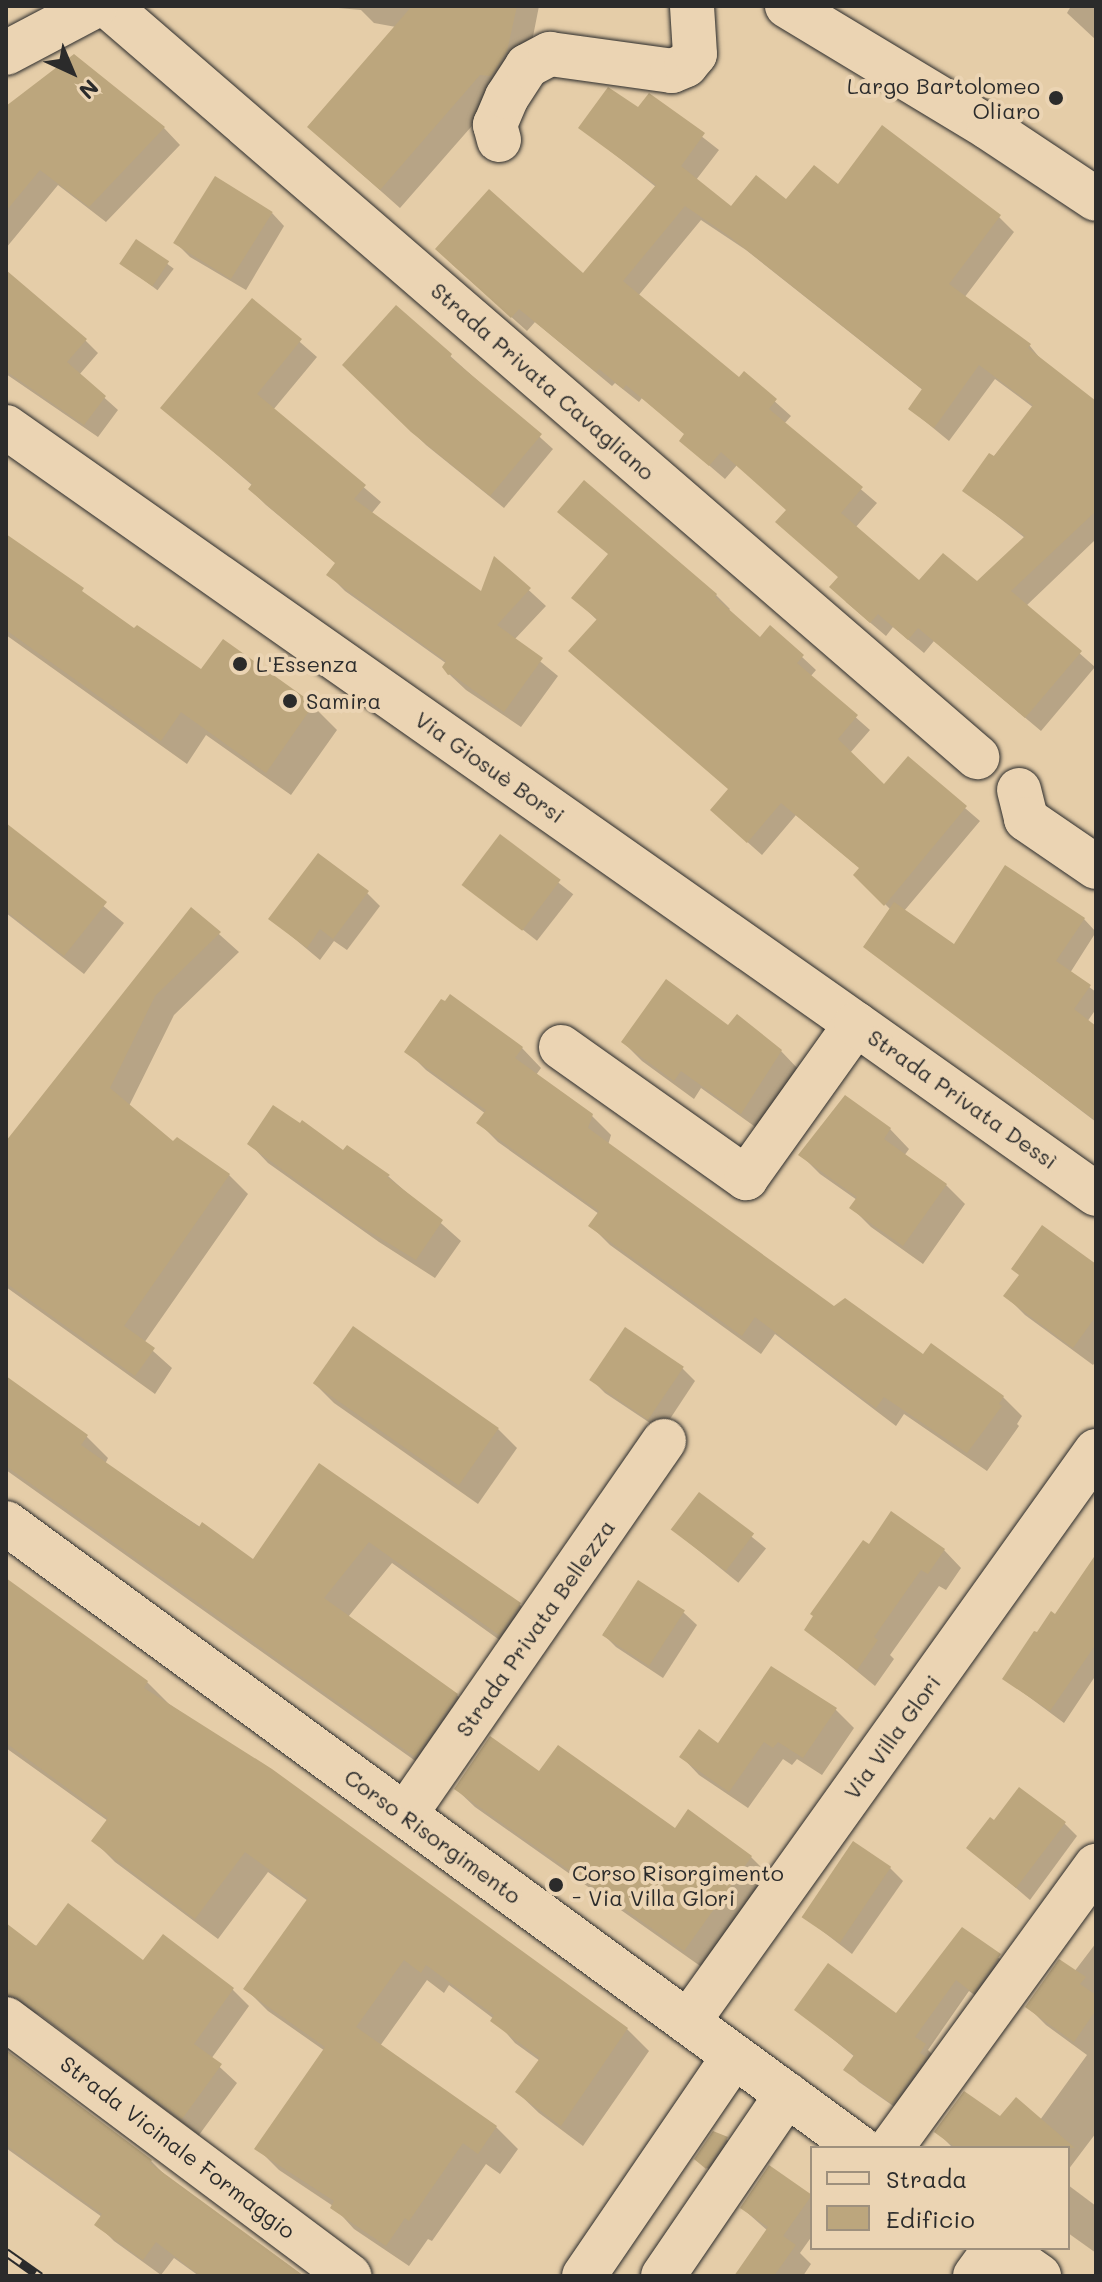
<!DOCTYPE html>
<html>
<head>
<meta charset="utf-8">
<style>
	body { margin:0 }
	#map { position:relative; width:1102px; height:2282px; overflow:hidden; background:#e5cda8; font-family:Mali,sans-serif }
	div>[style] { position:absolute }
	.shadow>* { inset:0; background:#0003; transform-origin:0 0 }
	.building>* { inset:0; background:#bca67d; transform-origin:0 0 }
	.roads { filter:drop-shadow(0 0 2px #2b2b2b) drop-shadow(0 0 2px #2b2b2b) }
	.street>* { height:44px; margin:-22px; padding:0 22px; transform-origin:22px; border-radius:22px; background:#ebd4b3 }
	.secondary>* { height:44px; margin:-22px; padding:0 22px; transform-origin:22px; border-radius:22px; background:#ebd4b3 }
	.rail>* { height:9px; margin-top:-4.5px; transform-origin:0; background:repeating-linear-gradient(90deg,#ebd4b3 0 18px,#2b2b2b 0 36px); box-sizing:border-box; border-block:2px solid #2b2b2b }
	.dots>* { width:22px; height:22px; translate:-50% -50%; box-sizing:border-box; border:4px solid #ebd4b3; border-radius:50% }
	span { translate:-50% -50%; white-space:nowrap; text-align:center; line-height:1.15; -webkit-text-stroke:8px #ebd4b3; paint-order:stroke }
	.poi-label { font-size:22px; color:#2b2b2b }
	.right { translate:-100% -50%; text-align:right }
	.left { translate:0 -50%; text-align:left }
	.street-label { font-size:22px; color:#2b2b2b }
	.frame { position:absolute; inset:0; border:8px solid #2b2b2b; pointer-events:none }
	.legend { position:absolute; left:810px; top:2146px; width:260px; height:104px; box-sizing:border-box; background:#ebd4b3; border:2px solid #9e907d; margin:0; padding:10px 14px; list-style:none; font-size:24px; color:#2b2b2b }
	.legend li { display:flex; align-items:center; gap:16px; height:40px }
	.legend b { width:40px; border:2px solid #9e907d }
	.north { position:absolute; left:32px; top:32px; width:80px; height:80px; -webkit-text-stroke:6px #ebd4b3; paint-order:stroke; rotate:136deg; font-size:22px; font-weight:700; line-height:32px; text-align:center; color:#2b2b2b }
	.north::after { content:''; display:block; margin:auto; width:28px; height:36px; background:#2b2b2b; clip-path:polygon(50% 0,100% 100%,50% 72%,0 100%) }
</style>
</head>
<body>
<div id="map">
	<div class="shadow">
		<div style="clip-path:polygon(316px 6px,539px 6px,528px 62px,400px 208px,329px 145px,396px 27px,374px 23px,361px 10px)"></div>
		<div style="clip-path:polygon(1071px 6px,1096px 6px,1096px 40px,1067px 13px)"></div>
		<div style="clip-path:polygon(evenodd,650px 96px,719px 150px,696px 180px,731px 209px,786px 202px,838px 187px,999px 217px,1014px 232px,964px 298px,1030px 346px,1043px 362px,1096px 403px,1096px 544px,1094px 541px,1026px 606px,1095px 667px,1041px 731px,934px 641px,924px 653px,893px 627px,886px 636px,846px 602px,839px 578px,788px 510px,737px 465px,725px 479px,697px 455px,686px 435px,642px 398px,639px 402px,615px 383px,612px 386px,535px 322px,527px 331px,452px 264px,583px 276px,656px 187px,581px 128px,638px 110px,650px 96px,701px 220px,746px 250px,924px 391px,910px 409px,949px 441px,995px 379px,1034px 408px,965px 491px,1025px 538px,977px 584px,919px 582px,855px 528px,877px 503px,784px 424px,791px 416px,744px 374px,739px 380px,638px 296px,701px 220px)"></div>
		<div style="clip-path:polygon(6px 108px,164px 128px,180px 145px,106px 222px,58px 185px,6px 248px)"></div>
		<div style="clip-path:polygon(272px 213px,284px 226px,246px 290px,190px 257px,177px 244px)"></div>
		<div style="left:137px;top:241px;width:46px;height:27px;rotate:37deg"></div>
		<div style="clip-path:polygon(6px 296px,85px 340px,98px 353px,79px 375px,118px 410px,98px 437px,6px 374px)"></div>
		<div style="clip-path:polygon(252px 300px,317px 357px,273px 410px,381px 502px,371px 514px,482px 594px,495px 559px,546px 606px,514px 640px,558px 676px,521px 727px,466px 690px,449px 674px,447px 664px,345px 591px,329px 575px,337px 564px,266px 505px,250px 489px,253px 486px,163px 408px)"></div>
		<div style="clip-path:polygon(396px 307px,553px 449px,504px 508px,426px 445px,345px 365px)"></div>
		<div style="clip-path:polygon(6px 561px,201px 672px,223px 642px,313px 706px,337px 730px,291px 795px,206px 735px,187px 764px,6px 635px)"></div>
		<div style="clip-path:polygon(716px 595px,730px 609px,728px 611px,760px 640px,802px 657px,816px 670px,810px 677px,870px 730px,850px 753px,885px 787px,908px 759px,980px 821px,904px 911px,955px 946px,1084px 919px,1096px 932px,1070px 973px,1096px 992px,1096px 1009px,1087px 1022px,1096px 1028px,1096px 1122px,866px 946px,891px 910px,856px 875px,861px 869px,796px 815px,762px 855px,726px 823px,730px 790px,598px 621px,574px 598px)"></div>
		<div style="clip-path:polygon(6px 826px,124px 923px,84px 974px,6px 913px)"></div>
		<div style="left:500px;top:837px;width:93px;height:59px;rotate:38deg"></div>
		<div style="clip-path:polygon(367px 893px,380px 906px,347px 950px,334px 941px,320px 960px,271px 919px)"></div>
		<div style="clip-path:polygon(192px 910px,239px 952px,174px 1015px,129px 1106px,174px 1144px,229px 1175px,248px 1194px,144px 1343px,172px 1368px,155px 1394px,6px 1287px,6px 1145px)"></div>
		<div style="clip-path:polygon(728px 1028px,781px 1051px,800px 1071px,761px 1131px,701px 1088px,694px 1099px,642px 1061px,623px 1042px)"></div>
		<div style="clip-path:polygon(522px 1048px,541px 1068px,536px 1075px,592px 1116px,611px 1135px,608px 1145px,834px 1308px,1003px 1397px,1022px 1416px,1017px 1424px,1019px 1426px,987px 1471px,904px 1414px,896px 1426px,775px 1334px,761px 1354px,610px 1245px,591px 1226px,599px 1214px,498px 1142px,479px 1123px,486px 1114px,426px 1070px,407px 1051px)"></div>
		<div style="clip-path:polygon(890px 1129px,909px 1149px,904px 1156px,946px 1185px,965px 1204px,923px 1264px,871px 1227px,852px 1208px,857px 1200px,820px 1174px,801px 1155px)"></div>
		<div style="clip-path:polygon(249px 1143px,344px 1153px,347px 1148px,388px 1176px,461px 1241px,435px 1278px,379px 1242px,268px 1163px)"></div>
		<div style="clip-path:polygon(1096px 1267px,1096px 1361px,1093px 1365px,1025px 1315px,1006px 1296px,1021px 1276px)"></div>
		<div style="clip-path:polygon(682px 1368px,695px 1381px,662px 1431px,605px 1393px,592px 1380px)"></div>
		<div style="clip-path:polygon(6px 1379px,86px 1436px,108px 1458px,105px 1464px,253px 1562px,319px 1466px,520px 1605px,542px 1627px,522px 1656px,392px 1563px,348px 1617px,457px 1695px,479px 1718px,438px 1777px,6px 1470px)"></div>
		<div style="clip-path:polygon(315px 1384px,498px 1429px,517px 1448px,478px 1504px,334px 1403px)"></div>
		<div style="left:700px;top:1495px;width:85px;height:44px;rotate:39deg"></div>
		<div style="clip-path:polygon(870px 1547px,944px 1550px,961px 1568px,946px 1590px,939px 1586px,890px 1655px,894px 1659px,875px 1686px,807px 1630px)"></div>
		<div style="clip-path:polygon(1096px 1558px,1096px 1675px,1064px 1723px,1005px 1679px,1055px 1616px)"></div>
		<div style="clip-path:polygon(6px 1580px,147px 1682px,169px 1704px,627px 2029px,649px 2051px,583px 2146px,539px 2113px,517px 2092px,540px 2061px,515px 2043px,494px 2019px,449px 1985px,444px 1993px,427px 1980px,380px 2046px,496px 2127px,518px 2149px,500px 2174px,486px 2164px,432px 2241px,428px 2239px,409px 2266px,354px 2229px,333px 2206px,279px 2170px,257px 2148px,325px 2051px,268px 2011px,246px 1989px,308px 1901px,268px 1872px,218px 1939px,115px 1862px,93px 1840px,108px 1821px,6px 1748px)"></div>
		<div style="clip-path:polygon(638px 1583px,684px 1613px,697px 1625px,663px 1678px,616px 1647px,603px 1634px)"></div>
		<div style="clip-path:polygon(771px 1668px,836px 1710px,854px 1728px,822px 1775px,797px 1759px,792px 1765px,783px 1759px,748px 1808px,699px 1775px,681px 1756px,719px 1745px)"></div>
		<div style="clip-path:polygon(540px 1774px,675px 1831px,751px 1857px,770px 1876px,703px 1968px,475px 1807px,456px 1789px)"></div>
		<div style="clip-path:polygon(994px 1823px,1064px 1823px,1077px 1836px,1030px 1900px,969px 1848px)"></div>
		<div style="clip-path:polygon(890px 1868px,903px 1881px,852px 1954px,803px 1916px)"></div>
		<div style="clip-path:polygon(962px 1930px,1012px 1968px,987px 2004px,969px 1991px,928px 2050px,937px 2059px,906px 2115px,859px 2082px,846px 2069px,855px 2057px,797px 2010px,896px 2016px)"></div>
		<div style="clip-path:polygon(6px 1941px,144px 1962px,232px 1989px,249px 2006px,211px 2059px,237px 2083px,199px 2135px,40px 2015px,27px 2010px,6px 2018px)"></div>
		<div style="clip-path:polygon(1096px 1943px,1096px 2133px,1068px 2170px,1068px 2148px,953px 2148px,936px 2131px,1000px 2119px,1040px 2120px,1087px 2055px,1046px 2025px,1027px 2006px,1074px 1972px)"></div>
		<div style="clip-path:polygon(6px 2053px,151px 2161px,169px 2179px,303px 2276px,199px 2276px,174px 2258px,161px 2275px,114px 2241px,97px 2224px,102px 2217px,6px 2148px)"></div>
		<div style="clip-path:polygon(726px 2139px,732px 2144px,713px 2173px,697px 2159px)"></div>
		<div style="clip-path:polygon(770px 2168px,812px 2197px,812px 2236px,800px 2253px,811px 2264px,803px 2276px,737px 2276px,768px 2231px,742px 2208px)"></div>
		<div style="clip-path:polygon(1068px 2185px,1096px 2206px,1096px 2253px,1068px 2233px)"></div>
	</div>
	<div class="building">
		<div style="clip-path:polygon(412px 6px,517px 6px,507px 51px,491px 76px,480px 75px,380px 190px,307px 127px)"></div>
		<div style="clip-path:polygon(74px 54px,165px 127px,89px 207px,40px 170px,6px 211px,6px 106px)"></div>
		<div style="clip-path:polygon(evenodd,608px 87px,638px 107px,649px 93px,705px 133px,681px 166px,731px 206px,756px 175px,786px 199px,814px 165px,838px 184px,882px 125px,1001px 215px,949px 284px,1031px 344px,1028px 348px,1096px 401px,1096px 511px,1011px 591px,1082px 651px,1025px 718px,918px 628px,908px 640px,878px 614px,870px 623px,829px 587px,838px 577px,775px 522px,786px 510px,721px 452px,709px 466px,679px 441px,684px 434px,626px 385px,623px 389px,599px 369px,596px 372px,519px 309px,511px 318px,435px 249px,489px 189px,583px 273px,656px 185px,578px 128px,608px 87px,685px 206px,729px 236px,922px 389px,908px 409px,934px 428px,979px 365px,1033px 405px,994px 456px,989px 453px,962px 491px,1025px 536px,977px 581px,943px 553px,919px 580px,841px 513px,863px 487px,769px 409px,777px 399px,744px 371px,739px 377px,623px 281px,685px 206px)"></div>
		<div style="left:215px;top:176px;width:68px;height:79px;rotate:32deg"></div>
		<div style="left:136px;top:239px;width:40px;height:30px;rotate:34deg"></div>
		<div style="clip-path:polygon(6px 270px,87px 339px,67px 362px,106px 396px,84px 425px,6px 371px)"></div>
		<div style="clip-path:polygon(252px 298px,302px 339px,257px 394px,366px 485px,354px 499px,481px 591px,494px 556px,531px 588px,497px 625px,543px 658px,504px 712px,451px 674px,448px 675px,442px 667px,446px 661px,326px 575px,335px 563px,248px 489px,252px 484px,160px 408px)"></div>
		<div style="clip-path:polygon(396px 305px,452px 354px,450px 357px,542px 434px,490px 496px,411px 432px,342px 365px)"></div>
		<div style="clip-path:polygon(584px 480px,717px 594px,715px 597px,760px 637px,770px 625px,804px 655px,797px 663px,858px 715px,838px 739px,884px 784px,908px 756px,967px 806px,884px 906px,853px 875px,859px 868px,781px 803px,747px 843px,710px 810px,728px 789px,568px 651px,597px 619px,571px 598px,608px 554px,557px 512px)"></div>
		<div style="clip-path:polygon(6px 534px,84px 588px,82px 591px,134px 628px,137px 625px,201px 669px,223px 639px,314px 704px,266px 773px,181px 712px,161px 741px,6px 630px)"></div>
		<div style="clip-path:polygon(6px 823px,107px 902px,64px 956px,6px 911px)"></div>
		<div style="left:500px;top:834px;width:76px;height:64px;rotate:37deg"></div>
		<div style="clip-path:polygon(318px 853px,369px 891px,333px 939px,320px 929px,307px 948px,268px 919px)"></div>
		<div style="clip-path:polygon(1005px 865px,1085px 918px,1056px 961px,1091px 985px,1074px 1009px,1096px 1026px,1096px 1121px,863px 947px,894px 902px,954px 944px)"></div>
		<div style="clip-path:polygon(191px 907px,221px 932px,155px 996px,110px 1088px,173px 1141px,177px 1137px,230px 1174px,124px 1326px,155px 1348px,135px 1376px,6px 1283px,6px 1141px)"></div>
		<div style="clip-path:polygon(666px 979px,728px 1025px,737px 1014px,782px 1050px,741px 1114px,681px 1071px,674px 1081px,621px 1042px)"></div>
		<div style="clip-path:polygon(450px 994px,523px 1047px,515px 1058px,593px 1114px,588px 1128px,834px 1306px,845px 1298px,923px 1354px,931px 1343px,1004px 1396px,999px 1404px,1002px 1406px,967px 1453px,884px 1397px,876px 1408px,755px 1317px,742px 1336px,588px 1226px,599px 1211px,476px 1123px,486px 1110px,404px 1052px,441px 999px,445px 1001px)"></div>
		<div style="clip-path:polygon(845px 1095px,891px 1128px,884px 1139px,947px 1184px,903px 1246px,849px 1208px,857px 1197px,798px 1155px)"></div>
		<div style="clip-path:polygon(273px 1105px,300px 1123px,302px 1120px,343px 1150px,347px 1145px,390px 1175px,387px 1177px,443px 1220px,416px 1260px,357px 1224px,247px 1144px)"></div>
		<div style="clip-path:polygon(1042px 1225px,1096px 1264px,1096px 1316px,1073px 1348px,1003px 1296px,1019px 1275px,1011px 1269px)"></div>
		<div style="left:353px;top:1326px;width:178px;height:70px;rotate:35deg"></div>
		<div style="left:625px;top:1327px;width:71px;height:64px;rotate:34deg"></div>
		<div style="clip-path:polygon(6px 1376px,88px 1435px,81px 1445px,199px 1527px,202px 1522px,253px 1559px,319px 1463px,521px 1603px,499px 1635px,369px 1542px,324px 1598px,458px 1694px,415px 1757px,6px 1466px)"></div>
		<div style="left:699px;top:1492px;width:69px;height:47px;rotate:37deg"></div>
		<div style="clip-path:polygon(891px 1511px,945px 1549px,928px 1574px,921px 1570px,874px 1637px,878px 1640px,857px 1670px,804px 1630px,813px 1616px,810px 1614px,863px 1540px,869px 1544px)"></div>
		<div style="clip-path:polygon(1096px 1554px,1096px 1644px,1050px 1711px,1002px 1679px,1034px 1631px,1037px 1632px,1051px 1611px,1055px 1614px)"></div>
		<div style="clip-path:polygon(6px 1578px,148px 1681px,144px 1688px,272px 1769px,628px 2028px,561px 2126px,515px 2092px,540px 2058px,490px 2021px,494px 2015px,426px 1965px,421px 1973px,404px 1960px,356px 2027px,497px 2126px,478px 2154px,463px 2143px,409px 2221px,405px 2218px,386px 2246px,330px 2208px,334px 2201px,254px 2149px,325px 2047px,243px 1989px,308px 1898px,245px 1852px,195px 1919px,91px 1841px,108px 1818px,6px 1743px)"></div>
		<div style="left:638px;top:1580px;width:56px;height:66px;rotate:33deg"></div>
		<div style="clip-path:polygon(771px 1666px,837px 1708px,803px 1758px,778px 1742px,773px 1748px,764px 1742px,729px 1792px,679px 1757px,699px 1729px,718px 1743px)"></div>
		<div style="clip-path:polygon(490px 1736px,539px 1771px,558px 1745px,675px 1828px,688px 1809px,752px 1856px,684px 1951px,454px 1789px)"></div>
		<div style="clip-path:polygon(1019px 1787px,1066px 1822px,1016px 1888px,966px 1848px,990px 1817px,994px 1820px)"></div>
		<div style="left:853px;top:1841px;width:46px;height:92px;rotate:34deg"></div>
		<div style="clip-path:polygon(68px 1903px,143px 1960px,163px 1934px,234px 1988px,194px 2044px,222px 2064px,182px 2119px,21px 1999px,6px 1994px,6px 1923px,36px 1946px)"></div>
		<div style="clip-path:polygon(962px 1927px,1001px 1954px,973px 1993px,956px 1980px,915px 2037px,926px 2044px,920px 2053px,926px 2057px,892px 2104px,843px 2070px,854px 2055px,794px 2010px,828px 1963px,896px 2013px)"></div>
		<div style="clip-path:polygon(1059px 1959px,1086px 1977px,1080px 1984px,1096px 1995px,1096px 2010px,1074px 2042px,1025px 2007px)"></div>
		<div style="clip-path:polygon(6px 2050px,152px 2160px,150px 2163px,304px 2276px,200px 2276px,156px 2242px,143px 2260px,94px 2225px,102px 2214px,6px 2145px)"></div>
		<div style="clip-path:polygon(964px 2091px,1000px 2116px,1016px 2097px,1075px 2148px,956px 2148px,934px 2132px)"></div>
		<div style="clip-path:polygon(713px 2131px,728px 2137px,706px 2169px,694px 2159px)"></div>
		<div style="clip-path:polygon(769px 2165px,812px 2195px,783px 2236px,796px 2245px,774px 2276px,734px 2276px,768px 2227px,740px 2208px)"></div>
	</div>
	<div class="roads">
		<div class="street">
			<div style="left:108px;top:6px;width:1149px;rotate:40.83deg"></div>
			<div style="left:787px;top:6px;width:236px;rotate:31.1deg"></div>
			<div style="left:989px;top:128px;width:128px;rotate:33.6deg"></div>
			<div style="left:6px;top:53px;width:101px;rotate:-27.8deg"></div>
			<div style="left:499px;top:140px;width:16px;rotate:-105deg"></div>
			<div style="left:495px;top:125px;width:30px;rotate:-67deg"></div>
			<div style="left:507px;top:97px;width:37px;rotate:-57deg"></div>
			<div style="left:527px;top:66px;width:26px;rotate:-28deg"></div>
			<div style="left:550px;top:54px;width:123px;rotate:7.9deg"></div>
			<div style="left:672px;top:71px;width:15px;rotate:-23deg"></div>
			<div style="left:686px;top:65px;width:14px;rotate:-51deg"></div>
			<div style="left:695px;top:54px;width:48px;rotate:-93.6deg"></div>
			<div style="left:6px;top:427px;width:1039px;rotate:35.08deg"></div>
			<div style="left:1019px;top:790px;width:30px;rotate:76deg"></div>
			<div style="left:1026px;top:819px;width:85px;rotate:34.4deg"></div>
			<div style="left:561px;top:1047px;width:227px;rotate:35.3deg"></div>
			<div style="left:746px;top:1178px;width:189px;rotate:-54.5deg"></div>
			<div style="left:856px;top:1024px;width:294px;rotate:35.3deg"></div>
			<div style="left:405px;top:1815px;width:455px;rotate:-55.3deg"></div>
			<div style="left:6px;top:2019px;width:429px;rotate:36.8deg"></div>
			<div style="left:688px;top:2022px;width:702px;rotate:-54.45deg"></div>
			<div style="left:891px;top:2148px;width:349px;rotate:-54deg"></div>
			<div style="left:584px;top:2276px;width:266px;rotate:-55.7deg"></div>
			<div style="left:663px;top:2276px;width:220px;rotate:-55.7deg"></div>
			<div style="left:975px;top:2276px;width:34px;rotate:-54deg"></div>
		</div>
		<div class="secondary">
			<div style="left:6px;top:1523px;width:1058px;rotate:36.2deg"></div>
			<div style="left:999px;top:2248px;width:49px;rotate:35deg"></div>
		</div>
	</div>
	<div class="rail">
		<div style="left:6px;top:2252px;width:42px;rotate:35.2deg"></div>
	</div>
	<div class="dots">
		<div style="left:1056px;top:98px;background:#2b2b2b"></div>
		<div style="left:240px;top:664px;background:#2b2b2b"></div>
		<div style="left:290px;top:701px;background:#2b2b2b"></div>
		<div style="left:556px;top:1885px;background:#2b2b2b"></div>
	</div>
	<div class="poi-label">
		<span class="right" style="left:1040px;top:98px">Largo Bartolomeo<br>Oliaro</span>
		<span class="left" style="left:256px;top:664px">L'Essenza</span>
		<span class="left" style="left:306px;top:701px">Samira</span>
		<span class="left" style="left:572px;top:1885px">Corso Risorgimento<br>- Via Villa Glori</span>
	</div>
	<div class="street-label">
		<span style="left:543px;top:381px;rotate:41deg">Strada Privata Cavagliano</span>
		<span style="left:490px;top:767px;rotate:35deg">Via Giosuè Borsi</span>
		<span style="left:963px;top:1099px;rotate:35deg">Strada Privata Dessì</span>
		<span style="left:535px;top:1628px;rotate:-55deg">Strada Privata Bellezza</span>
		<span style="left:892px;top:1737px;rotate:-54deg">Via Villa Glori</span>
		<span style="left:433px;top:1836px;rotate:36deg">Corso Risorgimento</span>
		<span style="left:178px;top:2147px;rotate:37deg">Strada Vicinale Formaggio</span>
	</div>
	<div class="frame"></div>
	<ul class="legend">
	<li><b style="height:10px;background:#ebd4b3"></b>Strada</li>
	<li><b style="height:22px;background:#bca67d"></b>Edificio</li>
	</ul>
	<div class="north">N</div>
</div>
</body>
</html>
